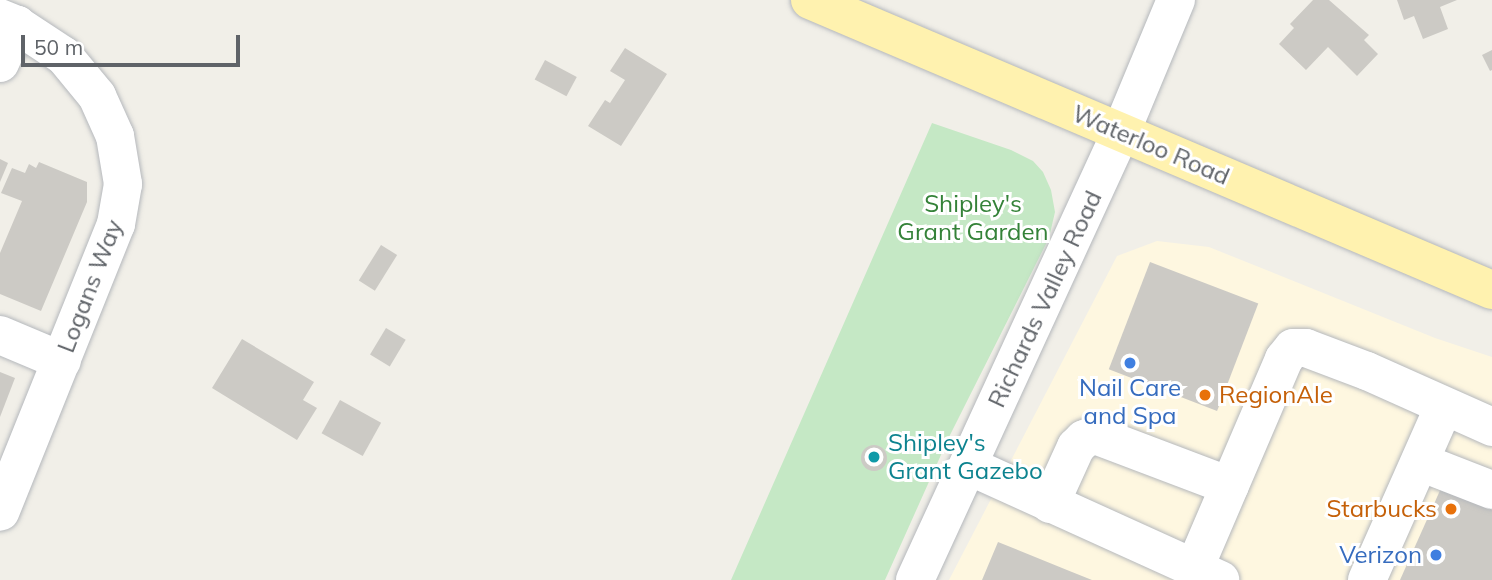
<!DOCTYPE html>
<html>
<head>
<meta charset="utf-8">
<style>
	body { margin:0 }
	#map { position:relative; width:1492px; height:580px; overflow:hidden; background:#f1efe8; font-family:Mulish,sans-serif }
	div>[style] { position:absolute }
	.commercial>* { inset:0; background:#fef7e0 }
	.green>* { inset:0; background:#c5e8c5 }
	.building>* { inset:0; background:#cccac5; transform-origin:0 0 }
	.round { border-radius:50% }
	.roads { filter:drop-shadow(0 0 2px #b5b8bc) drop-shadow(0 0 2px #b5b8bc) }
	.minor>* { height:38px; margin:-19px; padding:0 19px; transform-origin:19px; border-radius:19px; background:#fff }
	.major>* { height:38px; margin:-19px; padding:0 19px; transform-origin:19px; border-radius:19px; background:#fff2af }
	.dots>* { width:19px; height:19px; translate:-50% -50%; box-sizing:border-box; border:4px solid #fff; border-radius:50% }
	span { translate:-50% -50%; white-space:nowrap; text-align:center; line-height:1.15; -webkit-text-stroke:6px #fff; paint-order:stroke }
	.street-label { font-size:24px; color:#5f6368 }
	.park-label { font-size:24px; color:#348238 }
	.shop-label { font-size:24px; color:#366cbe }
	.right { translate:-100% -50%; text-align:right }
	.food-label { font-size:24px; color:#c56008 }
	.left { translate:0 -50%; text-align:left }
	.culture-label { font-size:24px; color:#0d838f }
	.scale { position:absolute; left:21px; top:35px; width:219px; height:32px; box-sizing:border-box; border:4px solid #5f6368; border-top:0; padding-left:9px; font-size:21px; line-height:24px; white-space:nowrap; color:#5f6368; -webkit-text-stroke:5px #fff; paint-order:stroke }
</style>
</head>
<body>
<div id="map">
	<div class="commercial">
		<div style="clip-path:polygon(1157px 241px,1209px 247px,1435px 338px,1492px 357px,1492px 580px,949px 580px,1117px 256px)"></div>
	</div>
	<div class="green">
		<div style="clip-path:polygon(932px 123px,1011px 150px,1033px 161px,1043px 172px,1051px 190px,1055px 212px,1049px 238px,949px 437px,885px 580px,731px 580px)"></div>
	</div>
	<div class="building">
		<div style="clip-path:polygon(1313px 0,1329px 0,1369px 35px,1364px 40px,1378px 54px,1357px 76px,1328px 47px,1306px 70px,1279px 44px,1294px 28px,1290px 24px)"></div>
		<div style="clip-path:polygon(1397px 0,1457px 0,1440px 7px,1448px 29px,1423px 39px,1414px 16px,1404px 20px)"></div>
		<div style="clip-path:polygon(625px 48px,667px 74px,621px 146px,588px 126px,605px 100px,610px 103px,625px 80px,610px 71px)"></div>
		<div style="clip-path:polygon(1492px 50px,1492px 70px,1490px 71px,1482px 55px)"></div>
		<div style="left:545px;top:60px;width:36px;height:22px;rotate:28deg"></div>
		<div style="clip-path:polygon(0 159px,8px 163px,0 182px)"></div>
		<div style="clip-path:polygon(39px 162px,87px 182px,87px 202px,41px 311px,0 294px,0 253px,22px 201px,1px 193px,12px 168px,25px 173px,29px 164px,36px 168px)"></div>
		<div style="left:381px;top:245px;width:19px;height:42px;rotate:32deg"></div>
		<div style="left:1150px;top:262px;width:116px;height:115px;rotate:21deg"></div>
		<div style="left:386px;top:328px;width:23px;height:31px;rotate:31deg"></div>
		<div style="clip-path:polygon(242px 339px,314px 382px,303px 400px,317px 408px,297px 440px,212px 388px)"></div>
		<div style="clip-path:polygon(0 372px,15px 378px,0 417px)"></div>
		<div style="left:340px;top:400px;width:47px;height:38px;rotate:29deg"></div>
		<div class="round" style="left:861px;top:445px;width:26px;height:26px"></div>
		<div style="clip-path:polygon(1442px 486px,1492px 508px,1492px 580px,1400px 580px)"></div>
		<div style="clip-path:polygon(998px 542px,1067px 570px,1092px 580px,982px 580px)"></div>
	</div>
	<div class="roads">
		<div class="minor">
			<div style="left:0;top:18px;width:18px;rotate:22deg"></div>
			<div style="left:17px;top:25px;width:56px;rotate:33.4deg"></div>
			<div style="left:64px;top:56px;width:52px;rotate:50.5deg"></div>
			<div style="left:97px;top:96px;width:44px;rotate:65.8deg"></div>
			<div style="left:115px;top:136px;width:49px;rotate:80.5deg"></div>
			<div style="left:123px;top:184px;width:41px;rotate:99.9deg"></div>
			<div style="left:116px;top:224px;width:310px;rotate:111.9deg"></div>
			<div style="left:0;top:63px;width:42px;rotate:-65.9deg"></div>
			<div style="left:0;top:335px;width:67px;rotate:22.8deg"></div>
			<div style="left:1420px;top:462px;width:77px;rotate:21.3deg"></div>
			<div style="left:969px;top:466px;width:276px;rotate:24.4deg"></div>
			<div style="left:1050px;top:504px;width:63px;rotate:-65.5deg"></div>
			<div style="left:1076px;top:447px;width:11px;rotate:-45deg"></div>
			<div style="left:1084px;top:439px;width:12px;rotate:-20deg"></div>
			<div style="left:1095px;top:435px;width:144px;rotate:20.7deg"></div>
			<div style="left:1194px;top:569px;width:228px;rotate:-66.8deg"></div>
			<div style="left:1284px;top:359px;width:14px;rotate:-51deg"></div>
			<div style="left:1293px;top:348px;width:13px"></div>
			<div style="left:1306px;top:348px;width:65px;rotate:20.7deg"></div>
			<div style="left:1367px;top:371px;width:137px;rotate:24.1deg"></div>
			<div style="left:915px;top:580px;width:493px;rotate:-65.3deg"></div>
			<div style="left:1121px;top:132px;width:143px;rotate:-67.4deg"></div>
			<div style="left:1367px;top:580px;width:190px;rotate:-66.1deg"></div>
		</div>
		<div class="major">
			<div style="left:810px;top:0;width:741px;rotate:23.04deg"></div>
		</div>
	</div>
	<div class="dots">
		<div style="left:1130px;top:363px;background:#3f7fe0"></div>
		<div style="left:1205px;top:395px;background:#e8710a"></div>
		<div style="left:874px;top:457px;background:#0f9aa8"></div>
		<div style="left:1451px;top:509px;background:#e8710a"></div>
		<div style="left:1436px;top:555px;background:#3f7fe0"></div>
	</div>
	<div class="street-label">
		<span style="left:1151px;top:145px;rotate:23deg">Waterloo Road</span>
		<span style="left:90px;top:286px;rotate:-69deg">Logans Way</span>
		<span style="left:1045px;top:299px;rotate:-65deg">Richards Valley Road</span>
	</div>
	<div class="park-label">
		<span style="left:973px;top:218px">Shipley's<br>Grant Garden</span>
	</div>
	<div class="shop-label">
		<span style="left:1130px;top:402px">Nail Care<br>and Spa</span>
		<span class="right" style="left:1422px;top:555px">Verizon</span>
	</div>
	<div class="food-label">
		<span class="left" style="left:1219px;top:395px">RegionAle</span>
		<span class="right" style="left:1437px;top:509px">Starbucks</span>
	</div>
	<div class="culture-label">
		<span class="left" style="left:888px;top:457px">Shipley's<br>Grant Gazebo</span>
	</div>
	<div class="scale">50 m</div>
</div>
</body>
</html>
